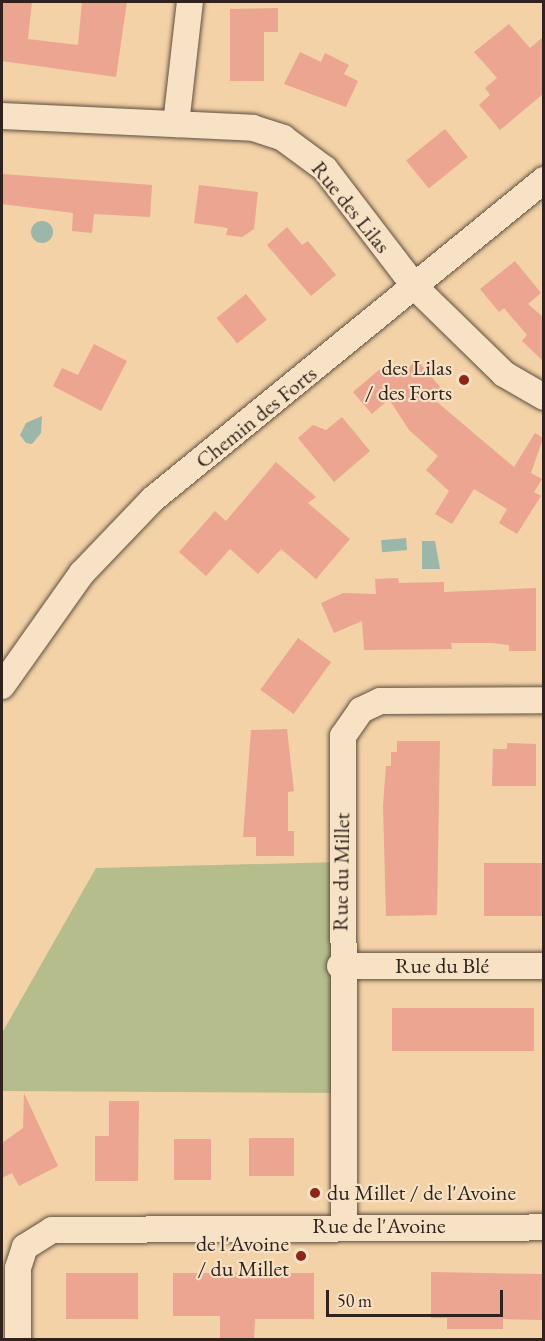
<!DOCTYPE html>
<html>
<head>
<meta charset="utf-8">
<style>
	body { margin:0 }
	#map { position:relative; width:545px; height:1341px; overflow:hidden; background:#f2d2a6; font-family:"EB Garamond",serif }
	div>[style] { position:absolute }
	.green>* { inset:0; background:#b4bd8b }
	.water>* { inset:0; background:#9bb7ab; transform-origin:0 0 }
	.round { border-radius:50% }
	.building>* { inset:0; background:#eba590; transform-origin:0 0 }
	.roads { filter:drop-shadow(0 0 2px #604f41) drop-shadow(0 0 2px #604f41) }
	.minor>* { height:26px; margin:-13px; padding:0 13px; transform-origin:13px; border-radius:13px; background:#f7e2c5 }
	.dots>* { width:16px; height:16px; translate:-50% -50%; box-sizing:border-box; border:3px solid #f7e2c5; border-radius:50% }
	span { translate:-50% -50%; white-space:nowrap; text-align:center; line-height:1.15; -webkit-text-stroke:4.5px #f7e2c5; paint-order:stroke }
	.street-label { font-size:22px; color:#30231f }
	.poi-label { font-size:22px; color:#30231f }
	.right { translate:-100% -50%; text-align:right }
	.left { translate:0 -50%; text-align:left }
	.frame { position:absolute; inset:0; border:3px solid #30231f; pointer-events:none }
	.scale { position:absolute; left:326px; top:1290px; width:177px; height:27px; box-sizing:border-box; border:3px solid #30231f; border-top:0; padding-left:8px; font-size:18px; line-height:21px; white-space:nowrap; color:#30231f; -webkit-text-stroke:4px #f7e2c5; paint-order:stroke }
</style>
</head>
<body>
<div id="map">
	<div class="green">
		<div style="clip-path:polygon(341px 862px,342px 1093px,2px 1091px,2px 1033px,96px 868px)"></div>
	</div>
	<div class="water">
		<div class="round" style="left:31px;top:221px;width:22px;height:22px"></div>
		<div style="clip-path:polygon(42px 416px,41px 433px,32px 444px,26px 443px,20px 435px,26px 423px)"></div>
		<div style="left:406px;top:538px;width:12px;height:25px;rotate:85deg"></div>
		<div style="clip-path:polygon(422px 541px,435px 541px,440px 569px,422px 569px)"></div>
	</div>
	<div class="building">
		<div style="clip-path:polygon(2px 2px,32px 2px,28px 39px,78px 45px,82px 2px,127px 2px,116px 77px,2px 61px)"></div>
		<div style="clip-path:polygon(278px 8px,278px 32px,264px 32px,264px 81px,230px 81px,230px 9px)"></div>
		<div style="clip-path:polygon(509px 24px,530px 48px,543px 37px,543px 94px,500px 130px,479px 105px,490px 95px,485px 88px,497px 78px,474px 52px)"></div>
		<div style="clip-path:polygon(300px 52px,321px 62px,325px 53px,349px 65px,344px 74px,358px 81px,346px 107px,284px 84px)"></div>
		<div style="left:445px;top:129px;width:36px;height:50px;rotate:51deg"></div>
		<div style="clip-path:polygon(2px 174px,152px 185px,150px 217px,94px 214px,92px 233px,72px 231px,73px 213px,2px 204px)"></div>
		<div style="clip-path:polygon(199px 185px,258px 192px,254px 229px,242px 237px,226px 235px,228px 228px,194px 223px)"></div>
		<div style="clip-path:polygon(287px 227px,302px 245px,308px 241px,336px 275px,311px 296px,267px 245px)"></div>
		<div style="clip-path:polygon(515px 261px,541px 293px,528px 304px,543px 317px,543px 361px,522px 341px,527px 335px,504px 308px,499px 312px,480px 289px)"></div>
		<div style="left:246px;top:294px;width:33px;height:38px;rotate:51deg"></div>
		<div style="clip-path:polygon(94px 344px,127px 361px,101px 411px,53px 386px,62px 368px,78px 375px)"></div>
		<div style="clip-path:polygon(417px 360px,441px 388px,431px 397px,514px 467px,535px 433px,543px 438px,531px 473px,542px 479px,534px 492px,541px 496px,517px 534px,499px 523px,507px 509px,474px 489px,452px 524px,435px 514px,449px 491px,426px 470px,438px 456px,409px 430px,389px 399px,372px 414px,353px 392px,387px 363px,405px 371px)"></div>
		<div style="clip-path:polygon(342px 417px,370px 451px,334px 482px,298px 438px,313px 425px,326px 430px)"></div>
		<div style="clip-path:polygon(276px 462px,316px 497px,308px 503px,350px 539px,316px 579px,281px 549px,258px 574px,230px 549px,206px 576px,179px 552px,215px 511px,226px 521px)"></div>
		<div style="clip-path:polygon(398px 578px,399px 583px,444px 582px,444px 592px,536px 588px,536px 651px,509px 651px,509px 645px,492px 643px,451px 643px,452px 649px,364px 650px,362px 621px,334px 633px,321px 603px,343px 593px,376px 594px,375px 579px)"></div>
		<div style="left:298px;top:638px;width:41px;height:64px;rotate:36deg"></div>
		<div style="clip-path:polygon(287px 729px,294px 791px,288px 792px,288px 831px,294px 831px,294px 856px,256px 856px,256px 837px,243px 837px,251px 730px)"></div>
		<div style="clip-path:polygon(397px 741px,440px 741px,437px 915px,386px 916px,383px 805px,386px 766px,391px 766px,391px 752px,397px 752px)"></div>
		<div style="clip-path:polygon(507px 743px,536px 744px,536px 786px,492px 786px,493px 749px,507px 749px)"></div>
		<div style="left:484px;top:863px;width:59px;height:53px"></div>
		<div style="left:392px;top:1008px;width:142px;height:43px"></div>
		<div style="clip-path:polygon(24px 1093px,58px 1166px,19px 1186px,12px 1173px,2px 1178px,2px 1143px,23px 1128px)"></div>
		<div style="clip-path:polygon(109px 1101px,139px 1101px,138px 1181px,95px 1181px,95px 1136px,109px 1136px)"></div>
		<div style="left:249px;top:1138px;width:45px;height:38px"></div>
		<div style="left:174px;top:1139px;width:37px;height:41px"></div>
		<div style="clip-path:polygon(431px 1272px,543px 1274px,543px 1320px,503px 1319px,503px 1329px,447px 1329px,447px 1318px,431px 1318px)"></div>
		<div style="left:138px;top:1273px;width:46px;height:72px;rotate:90deg"></div>
		<div style="clip-path:polygon(173px 1273px,314px 1273px,314px 1319px,255px 1319px,254px 1340px,220px 1340px,220px 1316px,173px 1316px)"></div>
	</div>
	<div class="roads">
		<div class="minor">
			<div style="left:2px;top:116px;width:251px;rotate:2.7deg"></div>
			<div style="left:253px;top:128px;width:32px;rotate:18deg"></div>
			<div style="left:283px;top:138px;width:52px;rotate:36.4deg"></div>
			<div style="left:325px;top:169px;width:150px;rotate:52.6deg"></div>
			<div style="left:416px;top:288px;width:123px;rotate:44.3deg"></div>
			<div style="left:504px;top:374px;width:46px;rotate:29.9deg"></div>
			<div style="left:176px;top:124px;width:123px;rotate:-83.5deg"></div>
			<div style="left:2px;top:686px;width:138px;rotate:-54.7deg"></div>
			<div style="left:82px;top:573px;width:103px;rotate:-46.2deg"></div>
			<div style="left:153px;top:499px;width:505px;rotate:-39.21deg"></div>
			<div style="left:340px;top:966px;width:204px"></div>
			<div style="left:344px;top:1225px;width:489px;rotate:-90.1deg"></div>
			<div style="left:343px;top:736px;width:32px;rotate:-55deg"></div>
			<div style="left:361px;top:710px;width:21px;rotate:-25deg"></div>
			<div style="left:380px;top:701px;width:164px;rotate:-0.3deg"></div>
			<div style="left:18px;top:1340px;width:72px;rotate:-90deg"></div>
			<div style="left:18px;top:1268px;width:22px;rotate:-72deg"></div>
			<div style="left:25px;top:1247px;width:32px;rotate:-32deg"></div>
			<div style="left:52px;top:1230px;width:492px;rotate:-0.3deg"></div>
		</div>
	</div>
	<div class="dots">
		<div style="left:464px;top:380px;background:#8f2418"></div>
		<div style="left:315px;top:1193px;background:#8f2418"></div>
		<div style="left:301px;top:1256px;background:#8f2418"></div>
	</div>
	<div class="street-label">
		<span style="left:351px;top:207px;rotate:51deg">Rue des Lilas</span>
		<span style="left:256px;top:417px;rotate:-39deg">Chemin des Forts</span>
		<span style="left:341px;top:872px;rotate:-89deg">Rue du Millet</span>
		<span style="left:442px;top:966px">Rue du Blé</span>
		<span style="left:379px;top:1226px">Rue de l'Avoine</span>
	</div>
	<div class="poi-label">
		<span class="right" style="left:452px;top:380px">des Lilas<br>/ des Forts</span>
		<span class="left" style="left:327px;top:1193px">du Millet / de l'Avoine</span>
		<span class="right" style="left:289px;top:1256px">de l'Avoine<br>/ du Millet</span>
	</div>
	<div class="frame"></div>
	<div class="scale">50 m</div>
</div>
</body>
</html>
